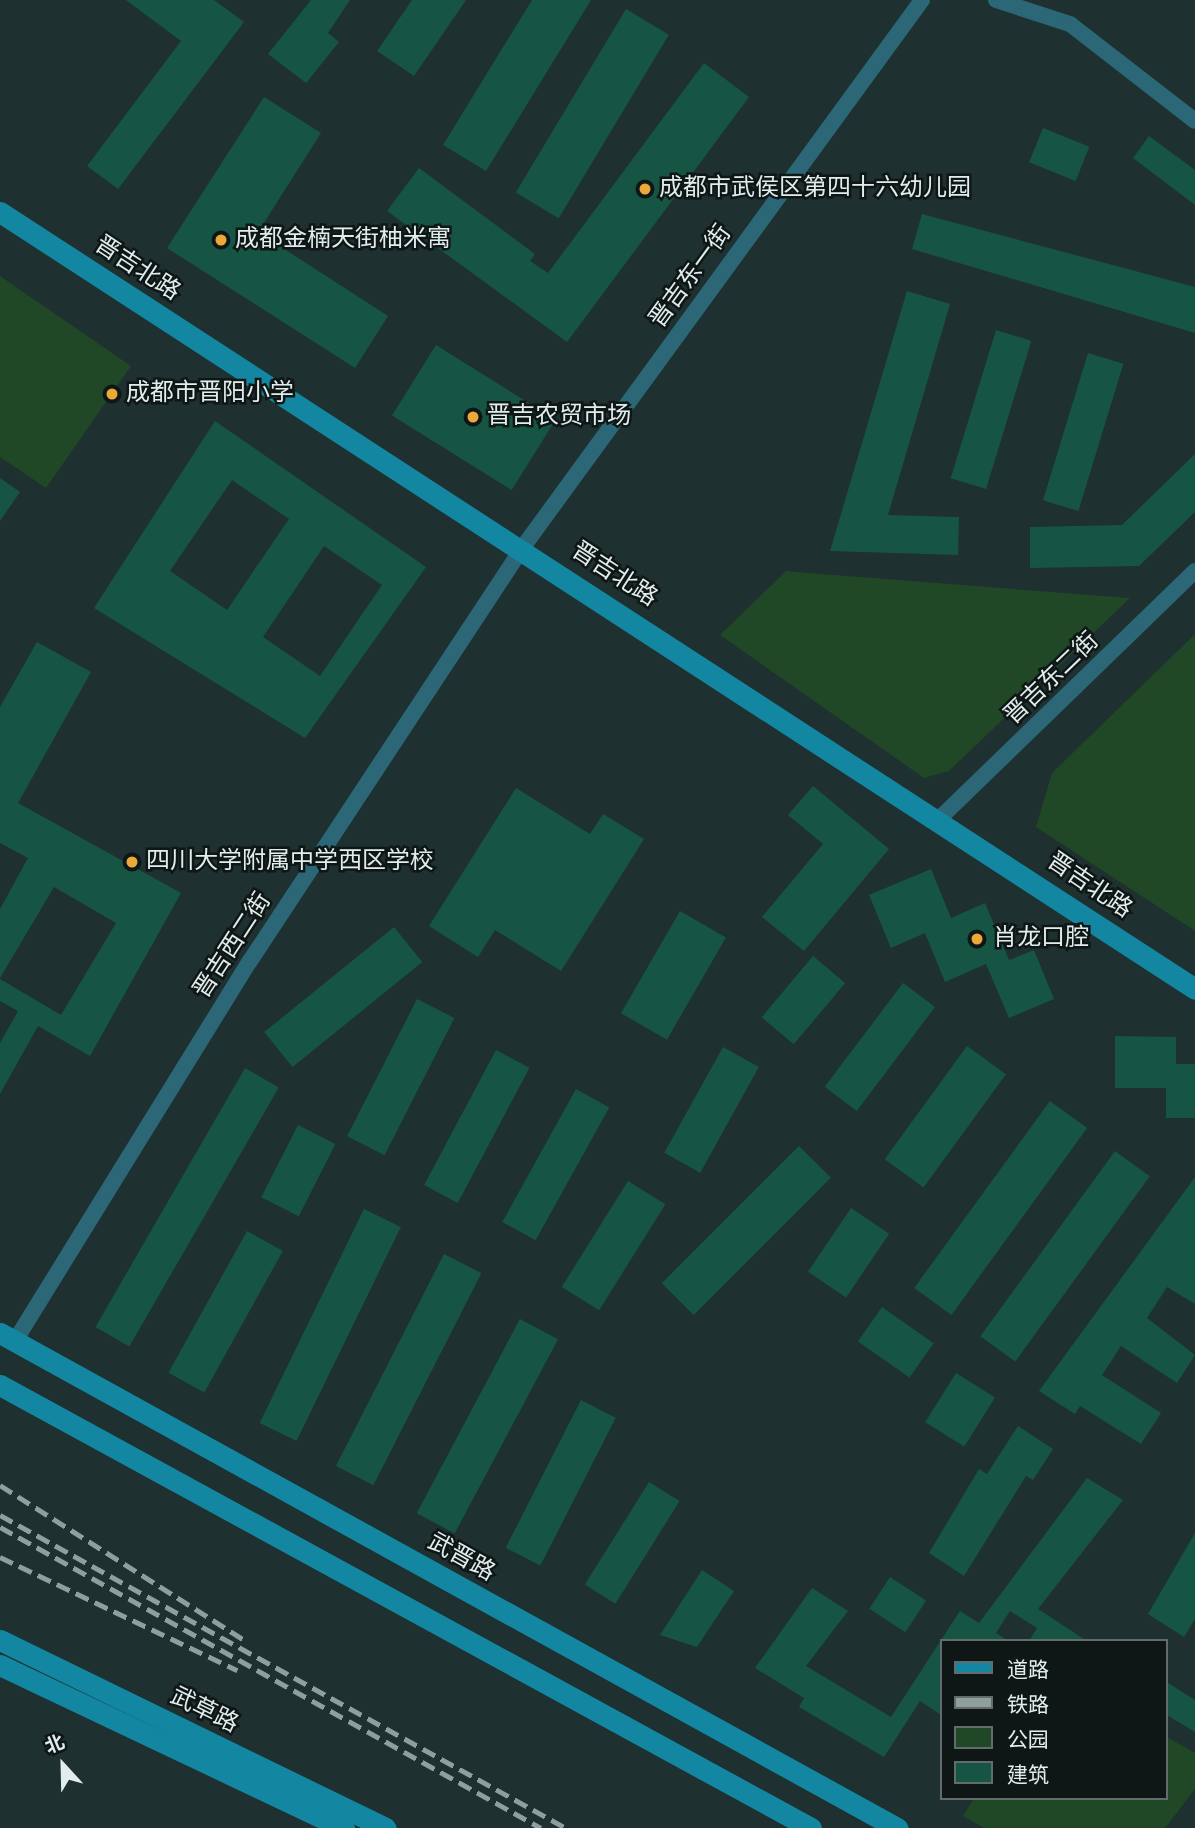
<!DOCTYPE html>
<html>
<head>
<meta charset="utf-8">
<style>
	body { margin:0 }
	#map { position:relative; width:1195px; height:1828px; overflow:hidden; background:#1e3030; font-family:"Alegreya Sans","Noto Sans SC",sans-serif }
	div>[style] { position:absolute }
	.green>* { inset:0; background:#204726 }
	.building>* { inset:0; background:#165544; transform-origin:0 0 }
	.street>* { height:16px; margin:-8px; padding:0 8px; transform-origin:8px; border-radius:8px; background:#2b6777 }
	.secondary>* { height:21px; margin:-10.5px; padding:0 10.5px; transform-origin:10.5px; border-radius:10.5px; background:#1387a1 }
	.rail>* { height:5px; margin-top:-2.5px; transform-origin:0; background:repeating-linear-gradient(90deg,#909e9e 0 14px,transparent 0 21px) }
	.dots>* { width:19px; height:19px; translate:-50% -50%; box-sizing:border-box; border:4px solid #0f1616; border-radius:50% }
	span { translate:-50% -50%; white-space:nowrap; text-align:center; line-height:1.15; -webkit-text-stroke:5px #0f1616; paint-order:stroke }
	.poi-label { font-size:24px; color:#e1ecec }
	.left { translate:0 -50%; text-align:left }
	.street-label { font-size:24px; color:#e1ecec }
	.legend { position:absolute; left:940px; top:1639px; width:228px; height:161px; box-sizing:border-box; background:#0f1616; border:2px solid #636c6c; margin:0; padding:9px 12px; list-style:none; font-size:21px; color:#e1ecec }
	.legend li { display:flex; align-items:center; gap:14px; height:35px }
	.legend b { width:35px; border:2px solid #636c6c }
	.north { position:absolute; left:28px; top:1730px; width:70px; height:70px; -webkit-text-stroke:5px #0f1616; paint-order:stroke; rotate:338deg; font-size:19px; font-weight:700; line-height:28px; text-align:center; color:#e1ecec }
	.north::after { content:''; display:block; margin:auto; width:24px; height:32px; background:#e1ecec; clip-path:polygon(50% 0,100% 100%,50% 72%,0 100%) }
</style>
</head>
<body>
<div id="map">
	<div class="green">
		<div style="clip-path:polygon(0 276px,131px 366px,46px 488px,0 457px)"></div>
		<div style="clip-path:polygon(786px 571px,808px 573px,1130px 598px,949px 771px,924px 778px,720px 635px)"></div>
		<div style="clip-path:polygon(1195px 634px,1195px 931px,1036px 827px,1052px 773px)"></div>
		<div style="clip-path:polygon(1165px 1736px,1195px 1753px,1195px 1789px,1165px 1828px,984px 1828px,963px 1816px,974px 1798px,1165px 1798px)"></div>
	</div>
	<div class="building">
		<div style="clip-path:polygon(126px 0,214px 0,244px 22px,118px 189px,87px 166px,181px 41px)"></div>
		<div style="clip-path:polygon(311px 0,350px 0,328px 33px,339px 42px,306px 83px,268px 54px)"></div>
		<div style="clip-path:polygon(412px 0,466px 0,414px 76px,377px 51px)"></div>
		<div style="clip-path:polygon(532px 0,591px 0,486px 171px,443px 145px)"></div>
		<div style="left:626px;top:9px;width:50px;height:214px;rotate:31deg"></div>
		<div style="clip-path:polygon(704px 63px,749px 97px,567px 342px,387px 211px,419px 168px,535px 254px,530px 261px,548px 273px)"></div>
		<div style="clip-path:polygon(264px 97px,321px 133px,258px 232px,388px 316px,355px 368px,167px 248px)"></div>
		<div style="left:1043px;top:128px;width:50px;height:37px;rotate:22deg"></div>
		<div style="clip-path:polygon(1149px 136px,1195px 170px,1195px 205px,1133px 158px)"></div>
		<div style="clip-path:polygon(922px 214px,1195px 287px,1195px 333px,912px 249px)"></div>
		<div style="clip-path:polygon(907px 291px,950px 304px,888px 515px,959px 517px,958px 555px,830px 551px)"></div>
		<div style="left:996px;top:330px;width:37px;height:155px;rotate:17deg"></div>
		<div style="left:436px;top:345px;width:141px;height:83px;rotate:32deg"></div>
		<div style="left:1088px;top:353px;width:37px;height:154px;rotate:17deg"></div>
		<div style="clip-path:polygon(evenodd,215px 421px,426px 567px,305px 738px,94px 608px,215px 421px,232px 480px,289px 519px,227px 610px,170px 571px,232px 480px,215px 421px,324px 546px,382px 585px,320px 676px,263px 637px,324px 546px)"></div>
		<div style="clip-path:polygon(1195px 454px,1195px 512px,1139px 566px,1030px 568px,1030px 527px,1122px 525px)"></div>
		<div style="clip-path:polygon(0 478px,20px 492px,0 521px)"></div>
		<div style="clip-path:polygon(37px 642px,91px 672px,18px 803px,181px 893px,90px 1056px,38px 1026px,0 1094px,0 1043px,18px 1011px,0 1001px,0 979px,61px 1015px,116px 923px,54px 887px,0 978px,0 909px,28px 858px,0 843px,0 707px)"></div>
		<div style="clip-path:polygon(813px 786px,889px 849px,804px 951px,762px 917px,823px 844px,788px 815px)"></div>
		<div style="clip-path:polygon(516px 788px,590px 834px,603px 814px,644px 839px,561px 971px,495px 930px,478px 957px,429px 926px)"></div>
		<div style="clip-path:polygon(931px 869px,951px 918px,985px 903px,1009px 960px,1034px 950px,1054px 999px,1009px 1018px,986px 964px,945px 982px,925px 933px,891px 948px,869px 895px)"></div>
		<div style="left:680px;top:911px;width:53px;height:118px;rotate:30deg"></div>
		<div style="left:394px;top:927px;width:45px;height:167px;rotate:51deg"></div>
		<div style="left:813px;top:956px;width:42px;height:80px;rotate:40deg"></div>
		<div style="left:903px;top:983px;width:40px;height:130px;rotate:37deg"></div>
		<div style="left:417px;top:999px;width:42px;height:154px;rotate:27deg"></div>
		<div style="clip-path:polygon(1115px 1036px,1176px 1037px,1176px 1064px,1195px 1064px,1195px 1118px,1166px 1118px,1166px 1088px,1115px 1088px)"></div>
		<div style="left:967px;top:1046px;width:48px;height:140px;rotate:36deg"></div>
		<div style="left:723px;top:1047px;width:41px;height:121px;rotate:29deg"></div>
		<div style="left:496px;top:1050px;width:38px;height:153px;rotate:28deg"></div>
		<div style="left:245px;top:1068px;width:39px;height:299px;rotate:30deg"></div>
		<div style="left:576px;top:1089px;width:38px;height:152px;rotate:29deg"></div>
		<div style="left:1050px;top:1101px;width:46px;height:231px;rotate:36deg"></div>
		<div style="left:298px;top:1125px;width:42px;height:81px;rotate:27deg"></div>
		<div style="left:799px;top:1146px;width:45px;height:194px;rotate:45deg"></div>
		<div style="left:1115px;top:1151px;width:43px;height:229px;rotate:36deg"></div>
		<div style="clip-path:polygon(1195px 1177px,1195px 1304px,1167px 1287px,1147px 1318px,1195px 1355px,1177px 1383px,1121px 1346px,1102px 1375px,1161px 1413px,1141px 1444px,1080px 1406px,1075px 1414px,1039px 1391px)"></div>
		<div style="left:628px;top:1181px;width:44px;height:125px;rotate:32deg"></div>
		<div style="left:851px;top:1208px;width:46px;height:77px;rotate:34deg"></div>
		<div style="left:364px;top:1209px;width:41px;height:238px;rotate:26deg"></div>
		<div style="left:247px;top:1231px;width:41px;height:162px;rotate:29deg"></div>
		<div style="left:444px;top:1254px;width:42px;height:238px;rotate:27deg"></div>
		<div style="left:882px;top:1307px;width:63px;height:42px;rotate:35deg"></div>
		<div style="left:520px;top:1319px;width:43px;height:220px;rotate:28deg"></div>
		<div style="left:956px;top:1373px;width:46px;height:58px;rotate:32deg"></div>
		<div style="left:581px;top:1400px;width:39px;height:166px;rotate:27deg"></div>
		<div style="clip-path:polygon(1018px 1426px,1053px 1449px,1033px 1480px,1026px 1476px,964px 1576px,929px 1553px,979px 1469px,987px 1474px)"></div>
		<div style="clip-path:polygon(1087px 1478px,1123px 1500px,1038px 1609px,1087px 1641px,1029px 1641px,1037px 1628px,1010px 1611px,996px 1633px,1008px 1641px,941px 1641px,941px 1715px,920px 1701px,884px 1757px,799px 1707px,804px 1698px,755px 1668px,812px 1588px,848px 1611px,806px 1666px,891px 1717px,960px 1611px,979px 1623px)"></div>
		<div style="left:649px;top:1482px;width:36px;height:121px;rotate:32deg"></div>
		<div style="clip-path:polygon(1195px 1533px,1195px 1619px,1184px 1637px,1148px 1614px)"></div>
		<div style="clip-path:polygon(702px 1570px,734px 1591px,697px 1647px,660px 1635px)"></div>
		<div style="left:890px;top:1577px;width:43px;height:38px;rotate:33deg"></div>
		<div style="clip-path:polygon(1165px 1681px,1195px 1700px,1195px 1732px,1165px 1714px)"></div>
	</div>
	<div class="street">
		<div style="left:996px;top:0;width:78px;rotate:18deg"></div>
		<div style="left:1070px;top:24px;width:158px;rotate:37.8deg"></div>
		<div style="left:940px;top:818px;width:355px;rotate:-44.1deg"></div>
		<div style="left:15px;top:1341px;width:447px;rotate:-58.3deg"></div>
		<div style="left:250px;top:961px;width:496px;rotate:-56.6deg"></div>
		<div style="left:523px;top:547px;width:677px;rotate:-53.89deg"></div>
	</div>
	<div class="secondary">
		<div style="left:0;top:212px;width:1425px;rotate:33.03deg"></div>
		<div style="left:0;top:1333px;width:1025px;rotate:28.89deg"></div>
		<div style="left:0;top:1385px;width:924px;rotate:28.65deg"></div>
		<div style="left:0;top:1640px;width:429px;rotate:26deg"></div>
		<div style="left:0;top:1665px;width:381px;rotate:25.4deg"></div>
	</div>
	<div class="rail">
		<div style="left:0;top:1485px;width:291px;rotate:32.4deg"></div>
		<div style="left:0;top:1515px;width:647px;rotate:28.94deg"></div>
		<div style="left:0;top:1527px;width:619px;rotate:29.09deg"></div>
		<div style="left:0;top:1557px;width:263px;rotate:25.5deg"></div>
	</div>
	<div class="dots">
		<div style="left:645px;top:189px;background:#eba93a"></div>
		<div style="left:221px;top:240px;background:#eba93a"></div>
		<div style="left:112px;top:394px;background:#eba93a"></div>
		<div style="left:473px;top:417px;background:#eba93a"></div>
		<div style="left:132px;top:862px;background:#eba93a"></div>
		<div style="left:977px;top:939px;background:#eba93a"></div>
	</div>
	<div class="poi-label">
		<span class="left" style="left:659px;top:189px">成都市武侯区第四十六幼儿园</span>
		<span class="left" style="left:235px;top:240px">成都金楠天街柚米寓</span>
		<span class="left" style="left:126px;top:394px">成都市晋阳小学</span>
		<span class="left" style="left:487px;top:417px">晋吉农贸市场</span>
		<span class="left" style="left:146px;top:862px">四川大学附属中学西区学校</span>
		<span class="left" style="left:993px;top:939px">肖龙口腔</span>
	</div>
	<div class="street-label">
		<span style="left:137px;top:269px;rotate:33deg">晋吉北路</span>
		<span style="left:691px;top:277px;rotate:-54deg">晋吉东一街</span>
		<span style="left:614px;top:575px;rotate:33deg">晋吉北路</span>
		<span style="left:1052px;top:679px;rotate:-44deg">晋吉东二街</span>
		<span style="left:1089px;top:886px;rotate:34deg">晋吉北路</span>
		<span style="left:233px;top:946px;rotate:-57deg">晋吉西二街</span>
		<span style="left:461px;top:1558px;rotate:29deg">武晋路</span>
		<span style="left:204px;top:1711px;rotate:26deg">武草路</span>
	</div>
	<ul class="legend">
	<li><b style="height:9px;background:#1387a1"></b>道路</li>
	<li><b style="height:9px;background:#909e9e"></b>铁路</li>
	<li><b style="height:19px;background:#204726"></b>公园</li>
	<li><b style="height:19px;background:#165544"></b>建筑</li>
	</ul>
	<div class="north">北</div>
</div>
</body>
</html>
